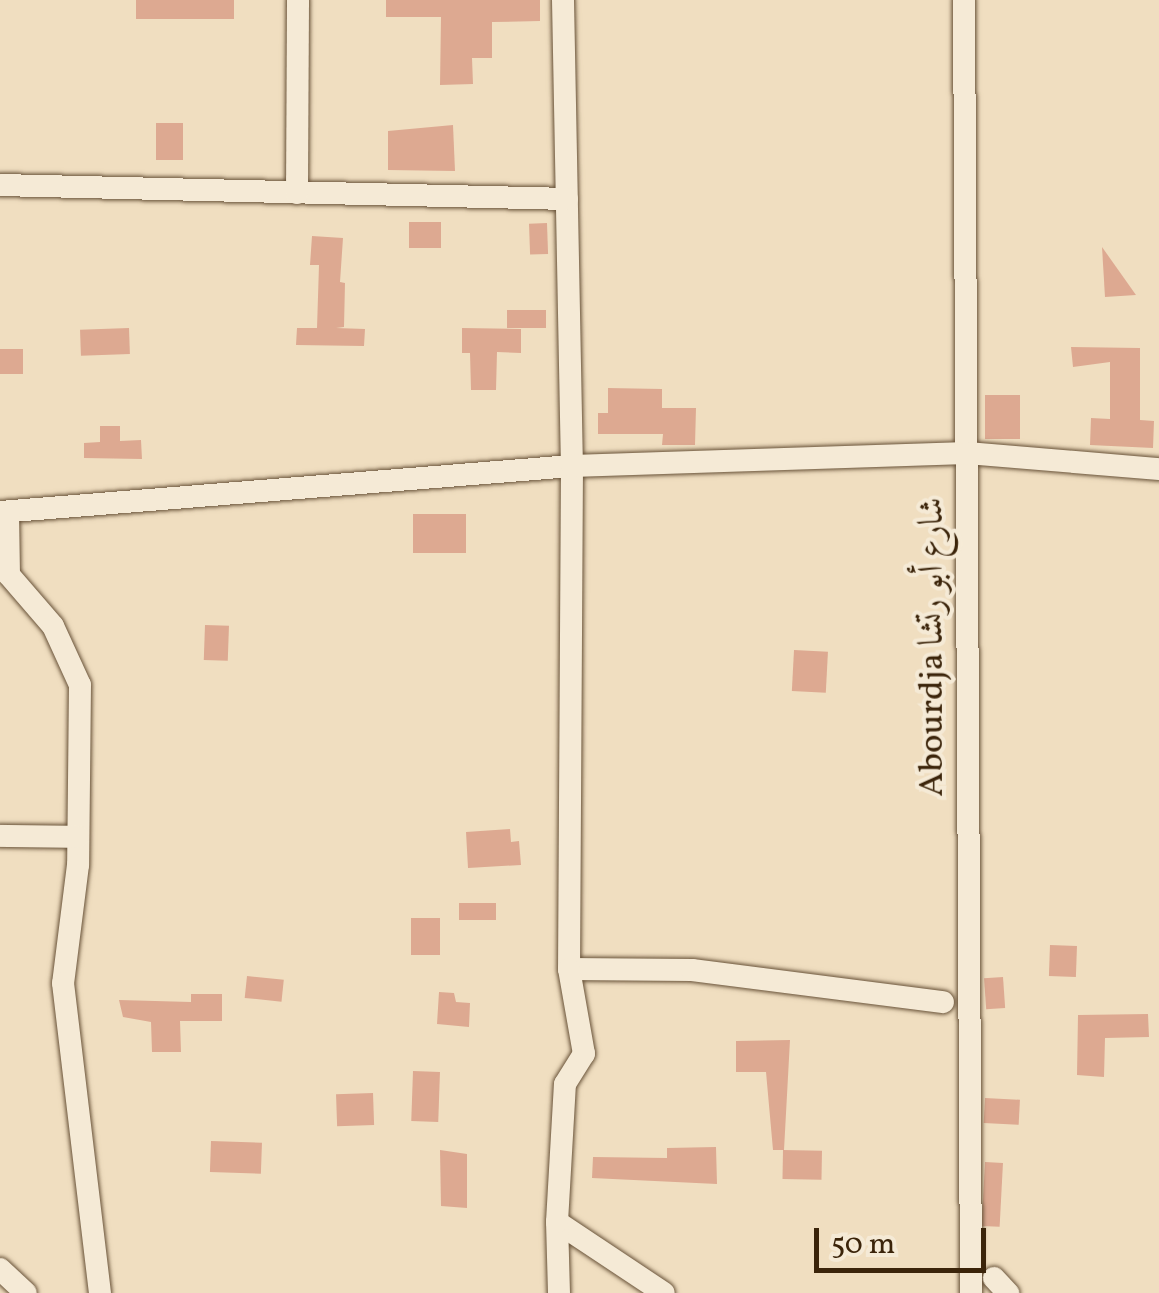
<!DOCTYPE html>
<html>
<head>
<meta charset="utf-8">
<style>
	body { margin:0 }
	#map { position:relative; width:1159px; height:1293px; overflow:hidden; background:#f0dec0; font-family:Vollkorn,Amiri,serif }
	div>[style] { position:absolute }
	.building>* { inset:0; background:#dda991; transform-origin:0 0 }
	.roads { filter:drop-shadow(0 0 2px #685238) drop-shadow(0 0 2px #685238) }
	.minor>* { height:22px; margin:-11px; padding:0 11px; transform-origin:11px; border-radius:11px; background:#f5ead6 }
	span { translate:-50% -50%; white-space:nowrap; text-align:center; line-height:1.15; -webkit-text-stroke:8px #f5ead6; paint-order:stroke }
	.street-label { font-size:35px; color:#3b240a }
	.scale { position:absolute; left:814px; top:1228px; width:172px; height:45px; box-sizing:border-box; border:5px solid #3b240a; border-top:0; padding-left:12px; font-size:30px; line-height:35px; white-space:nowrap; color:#3b240a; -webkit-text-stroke:8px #f5ead6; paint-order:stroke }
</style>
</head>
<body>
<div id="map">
	<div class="building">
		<div style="left:234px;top:0;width:19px;height:98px;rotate:90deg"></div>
		<div style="clip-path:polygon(386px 0,540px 0,540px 21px,492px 22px,492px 58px,472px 58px,473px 84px,440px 85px,441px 17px,386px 17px)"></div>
		<div style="left:156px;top:123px;width:27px;height:37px"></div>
		<div style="clip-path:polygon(453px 125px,455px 171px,388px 170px,388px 131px)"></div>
		<div style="left:409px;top:222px;width:32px;height:26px"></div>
		<div style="left:547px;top:223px;width:31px;height:18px;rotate:88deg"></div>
		<div style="clip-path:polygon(312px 236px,343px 238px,340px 282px,345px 283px,344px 327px,336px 328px,365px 329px,364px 346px,296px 345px,297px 328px,317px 328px,319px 265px,310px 265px)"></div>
		<div style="clip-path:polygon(1102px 247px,1136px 295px,1105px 297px)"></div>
		<div style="left:507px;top:310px;width:39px;height:18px"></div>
		<div style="left:129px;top:328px;width:26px;height:49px;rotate:88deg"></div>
		<div style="clip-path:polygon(462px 328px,521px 329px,521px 353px,497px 352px,496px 390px,471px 390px,470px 353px,462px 353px)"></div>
		<div style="clip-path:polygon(1071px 347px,1140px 348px,1140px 420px,1154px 421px,1153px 448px,1090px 445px,1091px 418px,1110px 419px,1110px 362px,1073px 367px)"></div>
		<div style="left:0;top:349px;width:23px;height:25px"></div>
		<div style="clip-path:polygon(608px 388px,662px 389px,662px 408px,696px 408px,695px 445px,662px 445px,663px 434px,598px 434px,598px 413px,608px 413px)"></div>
		<div style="left:985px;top:395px;width:35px;height:44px"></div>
		<div style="clip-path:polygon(100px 426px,120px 426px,120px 441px,141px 440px,142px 459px,84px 458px,84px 443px,100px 442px)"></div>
		<div style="left:413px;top:514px;width:53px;height:39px"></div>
		<div style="left:205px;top:625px;width:24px;height:35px;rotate:2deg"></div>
		<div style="left:794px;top:650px;width:34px;height:41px;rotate:3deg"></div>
		<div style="clip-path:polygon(510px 829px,511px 842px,519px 841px,521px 865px,468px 868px,466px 832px)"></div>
		<div style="left:459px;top:903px;width:37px;height:17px"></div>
		<div style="left:411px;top:918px;width:29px;height:37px"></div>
		<div style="left:1050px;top:945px;width:27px;height:31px;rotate:2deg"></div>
		<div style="left:247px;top:976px;width:37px;height:22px;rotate:6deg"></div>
		<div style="left:1003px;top:977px;width:31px;height:19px;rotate:86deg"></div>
		<div style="clip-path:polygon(439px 992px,454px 993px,456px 1002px,470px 1003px,469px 1027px,437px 1024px)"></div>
		<div style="clip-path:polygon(191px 994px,222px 994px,222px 1021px,180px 1021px,181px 1052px,152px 1052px,151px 1022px,123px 1017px,119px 1000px,191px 1002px)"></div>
		<div style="clip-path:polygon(1148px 1014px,1149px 1037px,1105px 1038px,1104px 1077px,1077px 1075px,1078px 1015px)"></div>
		<div style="clip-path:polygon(790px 1040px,784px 1150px,773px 1150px,766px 1072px,736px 1072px,736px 1041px)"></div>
		<div style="left:413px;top:1071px;width:27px;height:50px;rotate:2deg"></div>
		<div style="left:373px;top:1093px;width:32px;height:37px;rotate:88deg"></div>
		<div style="left:985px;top:1098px;width:35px;height:25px;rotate:3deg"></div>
		<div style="left:211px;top:1141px;width:51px;height:31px;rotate:2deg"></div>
		<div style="clip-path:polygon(716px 1147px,717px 1184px,592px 1178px,593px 1157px,667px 1158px,667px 1148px)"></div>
		<div style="clip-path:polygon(440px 1150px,467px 1154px,467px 1208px,441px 1206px)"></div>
		<div style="left:783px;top:1150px;width:39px;height:29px;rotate:1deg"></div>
		<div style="left:985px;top:1162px;width:18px;height:64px;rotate:3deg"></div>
	</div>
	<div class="roads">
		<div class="minor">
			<div style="left:563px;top:0;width:466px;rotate:88.9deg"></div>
			<div style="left:572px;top:466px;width:503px;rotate:90.34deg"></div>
			<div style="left:569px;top:969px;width:123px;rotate:0.5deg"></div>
			<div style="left:692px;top:970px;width:253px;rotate:7.3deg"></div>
			<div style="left:964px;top:0;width:1293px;rotate:89.69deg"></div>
			<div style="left:0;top:185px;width:567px;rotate:1.41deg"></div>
			<div style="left:297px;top:193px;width:193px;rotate:-89.7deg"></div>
			<div style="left:0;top:512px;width:574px;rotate:-4.6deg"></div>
			<div style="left:572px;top:466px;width:395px;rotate:-1.9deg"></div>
			<div style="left:967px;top:453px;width:193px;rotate:4.8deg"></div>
			<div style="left:8px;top:512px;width:63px;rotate:89.1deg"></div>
			<div style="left:9px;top:575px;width:67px;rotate:49.2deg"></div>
			<div style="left:53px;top:626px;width:65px;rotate:65.4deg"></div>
			<div style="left:80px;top:685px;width:180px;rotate:90.6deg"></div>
			<div style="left:78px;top:865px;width:119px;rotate:97.2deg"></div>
			<div style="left:63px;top:983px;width:312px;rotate:83.2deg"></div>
			<div style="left:0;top:836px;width:78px;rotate:0.7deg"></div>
			<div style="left:557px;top:1222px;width:128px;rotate:33.6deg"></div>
			<div style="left:0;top:1269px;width:35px;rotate:43deg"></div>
			<div style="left:994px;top:1278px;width:21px;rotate:47deg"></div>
			<div style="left:559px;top:1293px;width:71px;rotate:-91.6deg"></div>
			<div style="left:557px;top:1222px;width:138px;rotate:-86.7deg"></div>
			<div style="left:565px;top:1084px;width:36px;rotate:-58deg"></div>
			<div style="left:584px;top:1054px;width:86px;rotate:-100deg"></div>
		</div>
	</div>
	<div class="street-label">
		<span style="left:933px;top:647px;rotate:-90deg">Abourdja شارع أبو رتشا</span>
	</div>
	<div class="scale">50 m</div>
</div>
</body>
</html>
